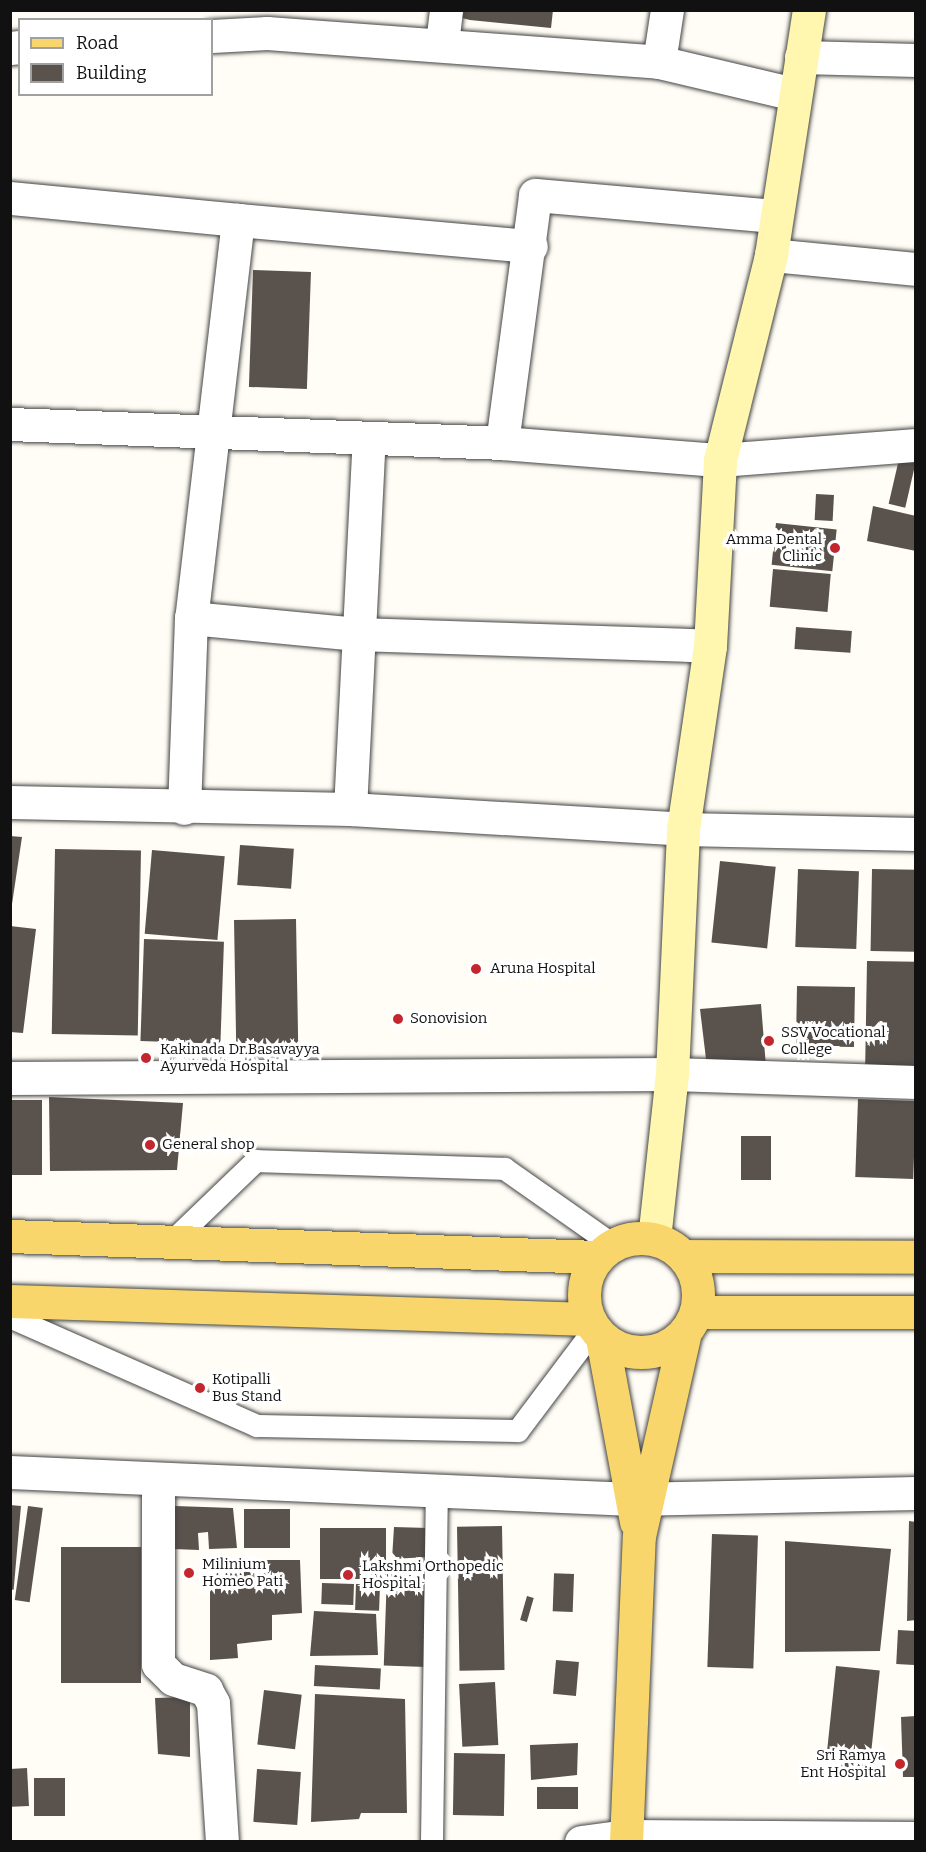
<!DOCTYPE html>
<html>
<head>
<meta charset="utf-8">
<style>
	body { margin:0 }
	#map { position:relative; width:926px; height:1852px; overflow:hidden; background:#fffdf5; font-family:Bitter,serif }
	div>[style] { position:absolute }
	.building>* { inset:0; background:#5a524d; transform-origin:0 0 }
	.roads { filter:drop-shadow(0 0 2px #444) drop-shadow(0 0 2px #444) }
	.lane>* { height:22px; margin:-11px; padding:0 11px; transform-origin:11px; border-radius:11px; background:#fff }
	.street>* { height:33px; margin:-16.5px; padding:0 16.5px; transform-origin:16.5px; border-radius:16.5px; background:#fff }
	.secondary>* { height:33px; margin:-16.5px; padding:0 16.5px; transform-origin:16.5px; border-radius:16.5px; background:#fff6b0 }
	.primary>* { height:33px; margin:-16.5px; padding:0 16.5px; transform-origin:16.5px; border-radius:16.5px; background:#f9d66b }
	.primary>.ring { margin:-16.5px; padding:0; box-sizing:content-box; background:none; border:33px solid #f9d66b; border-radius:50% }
	.dots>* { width:16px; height:16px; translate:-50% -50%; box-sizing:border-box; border:3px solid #fff; border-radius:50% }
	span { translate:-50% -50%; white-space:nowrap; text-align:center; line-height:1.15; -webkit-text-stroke:6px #fff; paint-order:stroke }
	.poi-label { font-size:15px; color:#111 }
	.right { translate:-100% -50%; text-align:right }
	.left { translate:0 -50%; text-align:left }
	.frame { position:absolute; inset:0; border:12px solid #111; pointer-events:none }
	.legend { position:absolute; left:18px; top:18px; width:195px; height:78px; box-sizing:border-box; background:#fff; border:2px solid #a0a0a0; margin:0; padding:8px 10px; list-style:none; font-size:18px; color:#111 }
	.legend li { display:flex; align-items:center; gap:12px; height:30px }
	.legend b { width:30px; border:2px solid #a0a0a0 }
</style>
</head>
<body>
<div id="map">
	<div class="building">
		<div style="clip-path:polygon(464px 10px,553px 10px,551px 28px,470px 20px,462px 18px)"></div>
		<div style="left:253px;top:270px;width:58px;height:117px;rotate:2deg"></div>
		<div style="left:899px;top:459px;width:17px;height:46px;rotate:13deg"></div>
		<div style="left:816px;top:494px;width:18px;height:26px;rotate:3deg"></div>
		<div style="clip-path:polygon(873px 506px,916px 516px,916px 551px,867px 541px)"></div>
		<div style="left:776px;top:523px;width:61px;height:42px;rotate:6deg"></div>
		<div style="left:773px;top:569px;width:58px;height:38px;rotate:5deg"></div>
		<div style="left:796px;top:627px;width:56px;height:22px;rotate:4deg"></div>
		<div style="clip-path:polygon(10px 836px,22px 837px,12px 904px,10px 904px)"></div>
		<div style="left:240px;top:845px;width:54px;height:40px;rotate:4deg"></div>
		<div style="left:55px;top:849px;width:86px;height:185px;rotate:1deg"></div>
		<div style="left:152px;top:850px;width:73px;height:84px;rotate:5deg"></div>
		<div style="left:720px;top:861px;width:56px;height:82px;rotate:6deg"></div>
		<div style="left:798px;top:869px;width:61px;height:78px;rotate:2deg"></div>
		<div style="left:872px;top:869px;width:44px;height:82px;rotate:1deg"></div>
		<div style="left:296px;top:919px;width:125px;height:62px;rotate:89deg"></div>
		<div style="clip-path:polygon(10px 926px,36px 929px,23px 1033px,10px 1032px)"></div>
		<div style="left:144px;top:939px;width:80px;height:102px;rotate:2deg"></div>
		<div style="left:867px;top:961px;width:49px;height:106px;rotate:1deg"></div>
		<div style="left:797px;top:986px;width:58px;height:60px;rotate:1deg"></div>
		<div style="clip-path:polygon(761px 1004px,766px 1067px,706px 1059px,700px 1009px)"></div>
		<div style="clip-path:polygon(49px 1097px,183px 1103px,177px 1170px,50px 1171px)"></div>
		<div style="left:858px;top:1099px;width:58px;height:78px;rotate:2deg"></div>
		<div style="left:10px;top:1100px;width:32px;height:75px"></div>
		<div style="left:741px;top:1136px;width:30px;height:44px"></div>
		<div style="left:10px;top:1505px;width:11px;height:84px;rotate:5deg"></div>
		<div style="left:28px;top:1506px;width:15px;height:95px;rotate:8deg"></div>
		<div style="clip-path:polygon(175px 1506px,233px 1508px,237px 1548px,209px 1549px,208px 1532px,198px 1533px,199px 1550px,173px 1549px)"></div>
		<div style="left:290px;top:1509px;width:39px;height:46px;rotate:90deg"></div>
		<div style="clip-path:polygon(909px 1521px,916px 1522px,916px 1620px,907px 1621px)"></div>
		<div style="left:502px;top:1526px;width:144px;height:45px;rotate:89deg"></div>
		<div style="clip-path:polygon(394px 1527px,428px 1528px,428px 1557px,392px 1559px)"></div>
		<div style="left:320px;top:1528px;width:66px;height:51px"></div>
		<div style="left:712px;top:1534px;width:46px;height:133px;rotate:2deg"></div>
		<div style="clip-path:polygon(785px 1541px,891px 1549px,880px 1651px,785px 1652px)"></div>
		<div style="left:61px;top:1547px;width:80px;height:136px"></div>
		<div style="clip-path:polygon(210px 1560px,300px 1560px,302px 1613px,272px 1615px,272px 1640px,237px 1644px,238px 1658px,210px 1660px)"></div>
		<div style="left:429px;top:1574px;width:93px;height:42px;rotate:92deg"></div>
		<div style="left:574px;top:1574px;width:38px;height:20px;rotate:92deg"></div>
		<div style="left:322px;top:1583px;width:32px;height:21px;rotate:2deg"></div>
		<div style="left:356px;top:1584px;width:24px;height:26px;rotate:2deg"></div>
		<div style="left:527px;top:1596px;width:7px;height:25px;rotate:16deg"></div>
		<div style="clip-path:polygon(314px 1611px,376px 1614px,378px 1655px,310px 1656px)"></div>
		<div style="left:898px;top:1630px;width:18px;height:34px;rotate:3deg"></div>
		<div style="left:556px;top:1660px;width:23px;height:34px;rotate:5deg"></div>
		<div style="left:315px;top:1665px;width:66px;height:21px;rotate:3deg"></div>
		<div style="left:836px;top:1666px;width:44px;height:108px;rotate:6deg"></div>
		<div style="left:495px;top:1682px;width:63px;height:36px;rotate:87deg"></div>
		<div style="left:264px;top:1690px;width:38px;height:55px;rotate:7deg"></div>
		<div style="clip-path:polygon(315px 1694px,405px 1699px,407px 1813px,361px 1813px,359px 1819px,311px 1822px)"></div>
		<div style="clip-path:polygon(190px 1697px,190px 1757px,158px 1754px,155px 1698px)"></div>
		<div style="clip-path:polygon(916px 1716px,916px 1777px,903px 1777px,901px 1717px)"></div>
		<div style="clip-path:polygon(578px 1743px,577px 1775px,531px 1780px,530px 1745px)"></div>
		<div style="left:454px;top:1753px;width:51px;height:62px;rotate:1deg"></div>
		<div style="left:27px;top:1768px;width:38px;height:17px;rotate:87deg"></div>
		<div style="left:257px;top:1769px;width:44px;height:53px;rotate:4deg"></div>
		<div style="left:34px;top:1778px;width:31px;height:38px"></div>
		<div style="left:537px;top:1787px;width:41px;height:22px"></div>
	</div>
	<div class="roads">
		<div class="lane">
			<div style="left:174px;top:1240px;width:114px;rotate:-43.9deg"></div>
			<div style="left:256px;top:1161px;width:249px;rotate:1.8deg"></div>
			<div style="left:505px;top:1169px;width:132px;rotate:35.1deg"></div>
			<div style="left:10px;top:1317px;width:270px;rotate:23.8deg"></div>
			<div style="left:257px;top:1426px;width:261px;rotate:1.1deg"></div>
			<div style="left:518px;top:1431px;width:128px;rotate:-53deg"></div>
			<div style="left:432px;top:1842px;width:356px;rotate:-89.2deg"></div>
		</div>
		<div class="street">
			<div style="left:212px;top:36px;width:55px;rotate:-3.1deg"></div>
			<div style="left:267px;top:33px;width:393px;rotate:4.2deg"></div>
			<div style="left:659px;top:62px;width:139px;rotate:13.3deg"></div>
			<div style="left:442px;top:43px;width:33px;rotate:-83deg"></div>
			<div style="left:10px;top:48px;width:10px;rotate:-6deg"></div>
			<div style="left:801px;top:57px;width:115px;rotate:1.5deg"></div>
			<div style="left:659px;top:62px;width:53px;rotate:-81.3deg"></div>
			<div style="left:10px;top:198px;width:229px;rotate:5.5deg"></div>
			<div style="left:238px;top:220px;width:401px;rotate:96.7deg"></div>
			<div style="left:191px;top:618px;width:190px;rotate:92.1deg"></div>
			<div style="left:238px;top:220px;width:294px;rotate:5.1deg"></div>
			<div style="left:771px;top:255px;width:146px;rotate:5.5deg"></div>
			<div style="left:10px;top:424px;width:492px;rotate:2.2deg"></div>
			<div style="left:502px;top:443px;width:219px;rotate:4.5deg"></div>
			<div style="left:720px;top:460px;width:197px;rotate:-4.4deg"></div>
			<div style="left:502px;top:443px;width:250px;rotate:-82.4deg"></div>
			<div style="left:535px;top:195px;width:241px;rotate:5deg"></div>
			<div style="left:191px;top:618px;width:167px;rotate:5.5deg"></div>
			<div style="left:357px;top:634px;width:353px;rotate:1.9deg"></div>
			<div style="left:10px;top:802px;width:340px;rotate:1.2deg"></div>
			<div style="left:350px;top:809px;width:334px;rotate:3.4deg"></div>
			<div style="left:683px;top:829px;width:233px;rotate:1.2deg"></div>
			<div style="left:350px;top:809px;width:370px;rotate:-87.1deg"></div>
			<div style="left:10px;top:1078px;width:662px;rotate:-0.35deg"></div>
			<div style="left:672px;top:1074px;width:244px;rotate:1.9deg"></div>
			<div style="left:10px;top:1472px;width:623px;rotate:2.49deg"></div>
			<div style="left:632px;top:1499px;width:284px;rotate:-1.2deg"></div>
			<div style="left:158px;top:1481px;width:183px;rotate:90deg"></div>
			<div style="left:158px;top:1664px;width:21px;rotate:45deg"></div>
			<div style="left:173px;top:1679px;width:35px;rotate:18deg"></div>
			<div style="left:206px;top:1690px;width:15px;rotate:62deg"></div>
			<div style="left:213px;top:1703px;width:139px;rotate:86.3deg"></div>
			<div style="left:581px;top:1842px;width:45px;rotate:-7.6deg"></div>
			<div style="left:626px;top:1836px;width:290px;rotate:0.4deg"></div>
		</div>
		<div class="secondary">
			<div style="left:654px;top:1239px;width:166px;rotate:-83.8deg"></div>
			<div style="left:672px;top:1074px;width:245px;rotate:-87.4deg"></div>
			<div style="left:683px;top:829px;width:185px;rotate:-81.6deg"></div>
			<div style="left:710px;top:646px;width:186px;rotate:-86.9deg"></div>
			<div style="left:720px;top:460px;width:211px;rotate:-76deg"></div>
			<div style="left:771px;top:255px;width:248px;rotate:-81.2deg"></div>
		</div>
		<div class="primary">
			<div style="left:10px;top:1236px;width:588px;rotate:2.05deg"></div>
			<div class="ring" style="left:584px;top:1238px;width:81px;height:81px"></div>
			<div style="left:684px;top:1256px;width:232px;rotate:0.2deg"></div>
			<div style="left:10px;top:1301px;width:579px;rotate:1.78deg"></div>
			<div style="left:696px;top:1312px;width:220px"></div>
			<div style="left:602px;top:1338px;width:187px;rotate:79.5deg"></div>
			<div style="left:626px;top:1842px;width:306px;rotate:-87.6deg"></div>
			<div style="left:639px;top:1536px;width:209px;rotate:-77.3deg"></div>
		</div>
	</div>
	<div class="dots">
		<div style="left:835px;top:548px;background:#c4262e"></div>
		<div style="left:476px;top:969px;background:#c4262e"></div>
		<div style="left:398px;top:1019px;background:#c4262e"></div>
		<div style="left:769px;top:1041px;background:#c4262e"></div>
		<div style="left:146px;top:1058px;background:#c4262e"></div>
		<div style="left:150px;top:1145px;background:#c4262e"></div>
		<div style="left:200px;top:1388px;background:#c4262e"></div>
		<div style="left:189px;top:1573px;background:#c4262e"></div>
		<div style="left:348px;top:1575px;background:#c4262e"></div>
		<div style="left:900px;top:1764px;background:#c4262e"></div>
	</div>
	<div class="poi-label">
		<span class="right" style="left:822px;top:548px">Amma Dental<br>Clinic</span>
		<span class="left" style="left:490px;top:969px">Aruna Hospital</span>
		<span class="left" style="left:410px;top:1019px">Sonovision</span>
		<span class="left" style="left:781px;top:1041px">SSV Vocational<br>College</span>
		<span class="left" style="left:160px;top:1058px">Kakinada Dr.Basavayya<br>Ayurveda Hospital</span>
		<span class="left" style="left:162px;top:1145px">General shop</span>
		<span class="left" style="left:212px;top:1388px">Kotipalli<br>Bus Stand</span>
		<span class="left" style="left:202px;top:1573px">Milinium<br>Homeo Pati</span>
		<span class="left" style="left:362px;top:1575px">Lakshmi Orthopedic<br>Hospital</span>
		<span class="right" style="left:886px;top:1764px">Sri Ramya<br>Ent Hospital</span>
	</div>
	<div class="frame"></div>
	<ul class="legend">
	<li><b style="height:8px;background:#f9d66b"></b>Road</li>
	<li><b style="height:16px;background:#5a524d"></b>Building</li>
	</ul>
</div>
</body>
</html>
